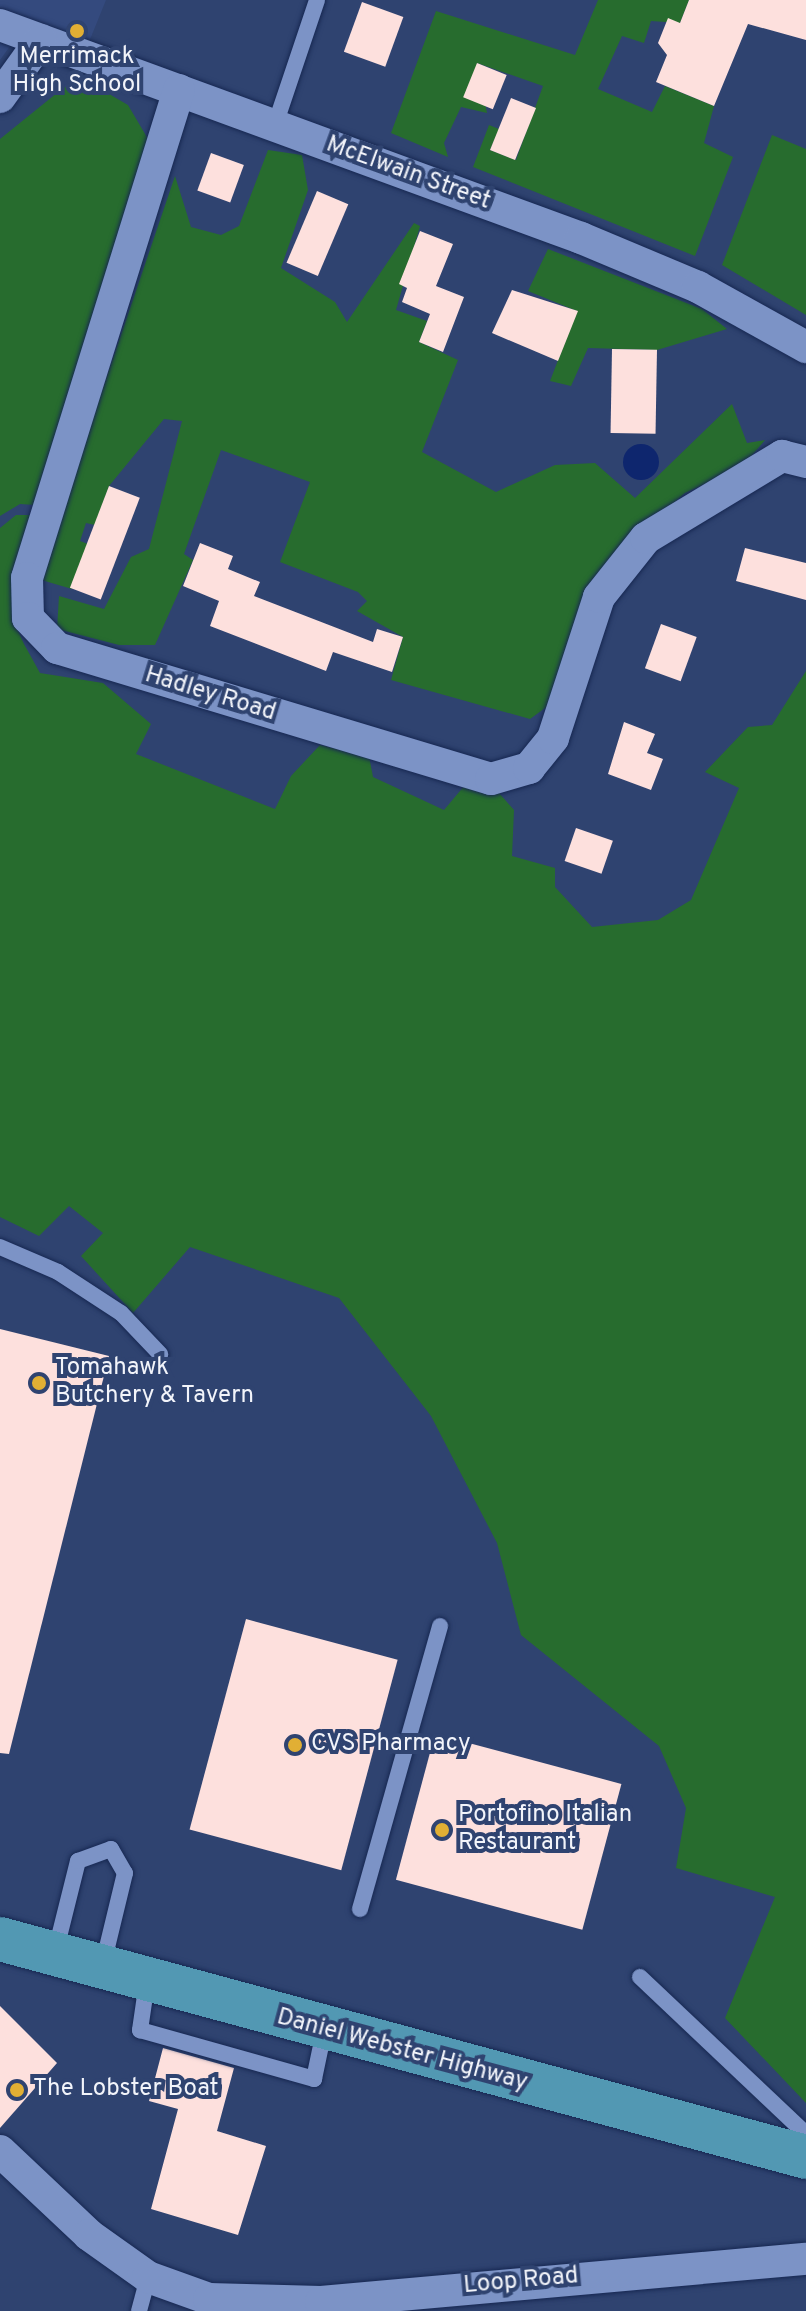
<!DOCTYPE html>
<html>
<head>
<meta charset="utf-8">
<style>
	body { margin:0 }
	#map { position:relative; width:806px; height:2311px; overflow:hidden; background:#2f4370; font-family:Overpass,sans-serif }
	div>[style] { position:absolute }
	.built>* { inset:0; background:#344a7e }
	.green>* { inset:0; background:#276c2e }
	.water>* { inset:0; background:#0e266e }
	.round { border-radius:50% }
	.building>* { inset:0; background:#fde0dd; transform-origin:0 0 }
	.roads { filter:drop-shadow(0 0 2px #172852) drop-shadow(0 0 2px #172852) }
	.lane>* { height:16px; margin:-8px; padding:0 8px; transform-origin:8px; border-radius:8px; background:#7c93c6 }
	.street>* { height:32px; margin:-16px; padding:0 16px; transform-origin:16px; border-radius:16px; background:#7c93c6 }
	.primary>* { height:44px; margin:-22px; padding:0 22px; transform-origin:22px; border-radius:22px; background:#5298b3 }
	.dots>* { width:22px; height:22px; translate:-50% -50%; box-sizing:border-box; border:4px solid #2f4370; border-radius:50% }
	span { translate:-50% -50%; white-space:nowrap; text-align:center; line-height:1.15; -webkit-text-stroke:8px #2f4370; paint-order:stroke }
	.poi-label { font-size:24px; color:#f2f4fa }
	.left { translate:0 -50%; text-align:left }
	.street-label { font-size:24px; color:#f2f4fa }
</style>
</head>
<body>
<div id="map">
	<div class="built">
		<div style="clip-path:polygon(0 0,106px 0,89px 42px,29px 20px,0 60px)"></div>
	</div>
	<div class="green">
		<div style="clip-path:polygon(598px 0,689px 0,680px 23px,651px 21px,644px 43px,622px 36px,598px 89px,652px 112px,665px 86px,714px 106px,704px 143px,733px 157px,695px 256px,473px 167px,489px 125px,499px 129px,490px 150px,516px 160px,543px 86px,477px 63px,487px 113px,461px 107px,444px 143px,448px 157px,391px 133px,436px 11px,575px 55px)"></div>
		<div style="clip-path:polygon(78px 76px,128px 105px,158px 156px,50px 506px,20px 504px,0 516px,0 139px)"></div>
		<div style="clip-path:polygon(772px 135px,806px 149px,806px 315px,722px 265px)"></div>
		<div style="clip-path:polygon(268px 150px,302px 155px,308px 190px,281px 268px,335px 302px,347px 322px,414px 223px,420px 226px,396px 310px,427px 321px,419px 342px,458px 360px,422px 452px,496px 492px,555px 465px,595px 463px,635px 498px,732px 404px,747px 443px,765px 440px,742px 467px,685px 493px,638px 534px,552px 703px,530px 719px,391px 680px,403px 637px,357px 611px,367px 601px,358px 592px,280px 562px,310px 482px,221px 450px,184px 554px,193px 560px,155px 645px,119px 645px,57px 629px,59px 596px,104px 609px,131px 557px,149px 549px,182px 421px,164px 419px,109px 486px,95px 525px,86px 523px,80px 541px,88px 544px,72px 589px,38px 579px,175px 176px,191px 227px,221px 235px,239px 226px)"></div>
		<div style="clip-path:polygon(548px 249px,702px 309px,727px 329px,657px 350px,588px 348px,571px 386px,550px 381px,577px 311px,528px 291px)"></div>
		<div style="clip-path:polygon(16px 515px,33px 515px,12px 617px,24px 644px,40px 673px,103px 683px,151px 724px,136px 754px,275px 809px,291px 776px,320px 745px,369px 756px,373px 777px,444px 810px,465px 785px,499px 793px,514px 810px,512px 856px,555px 868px,555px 887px,592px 927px,658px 920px,691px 900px,739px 788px,705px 772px,748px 727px,772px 725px,806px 671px,806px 2103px,725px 2018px,775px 1897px,676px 1868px,686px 1808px,659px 1746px,521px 1635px,497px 1543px,431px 1416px,339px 1298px,190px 1247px,133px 1313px,81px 1256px,103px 1233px,69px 1206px,39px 1236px,0 1217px,0 528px)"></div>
	</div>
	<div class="water">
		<div class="round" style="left:623px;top:444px;width:36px;height:36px"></div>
	</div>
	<div class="building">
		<div style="clip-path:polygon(689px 0,806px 0,806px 40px,748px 24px,714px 106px,656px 82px,667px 55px,658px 43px,668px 18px,680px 23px)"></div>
		<div style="left:362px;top:2px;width:44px;height:53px;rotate:20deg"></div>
		<div style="left:477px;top:63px;width:32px;height:37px;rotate:22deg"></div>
		<div style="left:511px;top:98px;width:27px;height:56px;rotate:22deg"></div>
		<div style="left:211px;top:153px;width:35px;height:40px;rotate:20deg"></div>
		<div style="left:317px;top:191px;width:34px;height:78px;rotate:23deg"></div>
		<div style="clip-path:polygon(420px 231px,453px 244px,436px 286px,464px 297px,443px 352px,419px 342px,430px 314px,402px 302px,407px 288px,399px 284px)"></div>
		<div style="clip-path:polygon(512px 290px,578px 311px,558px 361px,492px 333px)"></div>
		<div style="left:612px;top:349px;width:45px;height:84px;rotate:1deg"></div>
		<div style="left:109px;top:486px;width:33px;height:109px;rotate:21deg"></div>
		<div style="clip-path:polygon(200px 543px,233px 556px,228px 569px,260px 582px,254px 596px,373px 642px,377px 629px,403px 637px,392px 672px,333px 652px,326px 671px,210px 626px,219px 601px,183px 586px)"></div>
		<div style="clip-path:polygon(745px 548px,806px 563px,806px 600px,736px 581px)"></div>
		<div style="left:661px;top:624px;width:38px;height:47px;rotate:20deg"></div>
		<div style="clip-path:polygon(624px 722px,655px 734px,647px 753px,663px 759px,651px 790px,608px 774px)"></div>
		<div style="left:576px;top:828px;width:39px;height:35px;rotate:19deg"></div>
		<div style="clip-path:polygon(0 1329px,109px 1356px,9px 1754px,0 1753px)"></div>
		<div style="left:246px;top:1619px;width:157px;height:218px;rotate:15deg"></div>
		<div style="left:435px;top:1734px;width:193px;height:151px;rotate:15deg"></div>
		<div style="clip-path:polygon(0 2006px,57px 2063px,0 2128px)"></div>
		<div style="clip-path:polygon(163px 2048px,234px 2068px,217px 2131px,266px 2146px,238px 2235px,151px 2209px,178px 2109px,149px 2101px)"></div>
	</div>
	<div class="roads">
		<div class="lane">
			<div style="left:275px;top:125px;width:132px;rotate:-71.4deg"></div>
			<div style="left:0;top:1247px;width:63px;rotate:23.3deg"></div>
			<div style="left:58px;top:1272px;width:75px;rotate:33.1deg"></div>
			<div style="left:121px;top:1313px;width:57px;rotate:46.4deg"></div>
			<div style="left:360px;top:1909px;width:294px;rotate:-74.2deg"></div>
			<div style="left:55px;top:1953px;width:95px;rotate:-76deg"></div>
			<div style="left:78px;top:1861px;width:35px;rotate:-20deg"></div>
			<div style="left:111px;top:1849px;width:28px;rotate:60deg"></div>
			<div style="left:125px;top:1873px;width:94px;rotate:103.6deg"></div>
			<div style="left:640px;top:1977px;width:228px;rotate:43.4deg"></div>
			<div style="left:147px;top:1982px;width:49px;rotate:98.3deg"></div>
			<div style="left:140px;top:2030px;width:181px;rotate:15.7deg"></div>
			<div style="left:314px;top:2079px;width:49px;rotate:-78.2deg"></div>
			<div style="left:139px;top:2311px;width:35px;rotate:-75deg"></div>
		</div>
		<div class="street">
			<div style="left:0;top:25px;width:619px;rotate:20.13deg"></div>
			<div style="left:581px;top:238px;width:127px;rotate:22.7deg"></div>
			<div style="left:698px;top:287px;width:124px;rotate:29.1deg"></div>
			<div style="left:179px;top:90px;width:511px;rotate:107.3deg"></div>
			<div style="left:27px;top:578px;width:40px;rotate:88.6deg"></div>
			<div style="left:28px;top:618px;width:42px;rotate:46deg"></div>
			<div style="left:57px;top:648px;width:453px;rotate:16.8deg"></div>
			<div style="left:491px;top:779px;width:40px;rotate:-16deg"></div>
			<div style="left:529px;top:768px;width:38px;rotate:-51deg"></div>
			<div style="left:553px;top:738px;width:148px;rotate:-71.9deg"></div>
			<div style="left:599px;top:597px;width:75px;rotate:-51.5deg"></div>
			<div style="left:646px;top:538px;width:159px;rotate:-31.1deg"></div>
			<div style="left:782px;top:456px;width:25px;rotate:14deg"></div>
			<div style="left:0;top:97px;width:70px;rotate:-54.3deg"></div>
			<div style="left:0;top:2151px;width:122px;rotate:43.3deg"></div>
			<div style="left:89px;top:2235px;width:72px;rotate:35.4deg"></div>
			<div style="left:148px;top:2277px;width:65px;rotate:19.8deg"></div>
			<div style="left:209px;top:2299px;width:112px;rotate:1.5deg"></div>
			<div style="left:321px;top:2302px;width:487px;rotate:-5.1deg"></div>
		</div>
		<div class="primary">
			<div style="left:0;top:1939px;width:835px;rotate:15.13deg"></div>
		</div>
	</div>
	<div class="dots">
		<div style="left:77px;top:31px;background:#e1af34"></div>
		<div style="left:39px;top:1383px;background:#e1af34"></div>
		<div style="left:295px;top:1745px;background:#e1af34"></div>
		<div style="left:442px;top:1830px;background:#e1af34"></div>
		<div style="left:17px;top:2090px;background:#e1af34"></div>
	</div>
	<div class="poi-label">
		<span style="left:77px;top:72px">Merrimack<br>High School</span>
		<span class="left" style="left:55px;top:1383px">Tomahawk<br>Butchery &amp; Tavern</span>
		<span class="left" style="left:311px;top:1745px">CVS Pharmacy</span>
		<span class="left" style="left:458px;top:1830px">Portofino Italian<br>Restaurant</span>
		<span class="left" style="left:33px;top:2090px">The Lobster Boat</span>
	</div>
	<div class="street-label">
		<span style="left:408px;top:174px;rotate:20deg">McElwain Street</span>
		<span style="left:210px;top:695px;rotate:17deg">Hadley Road</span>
		<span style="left:402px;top:2051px;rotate:15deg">Daniel Webster Highway</span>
		<span style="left:521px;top:2282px;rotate:-5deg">Loop Road</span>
	</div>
</div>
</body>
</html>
